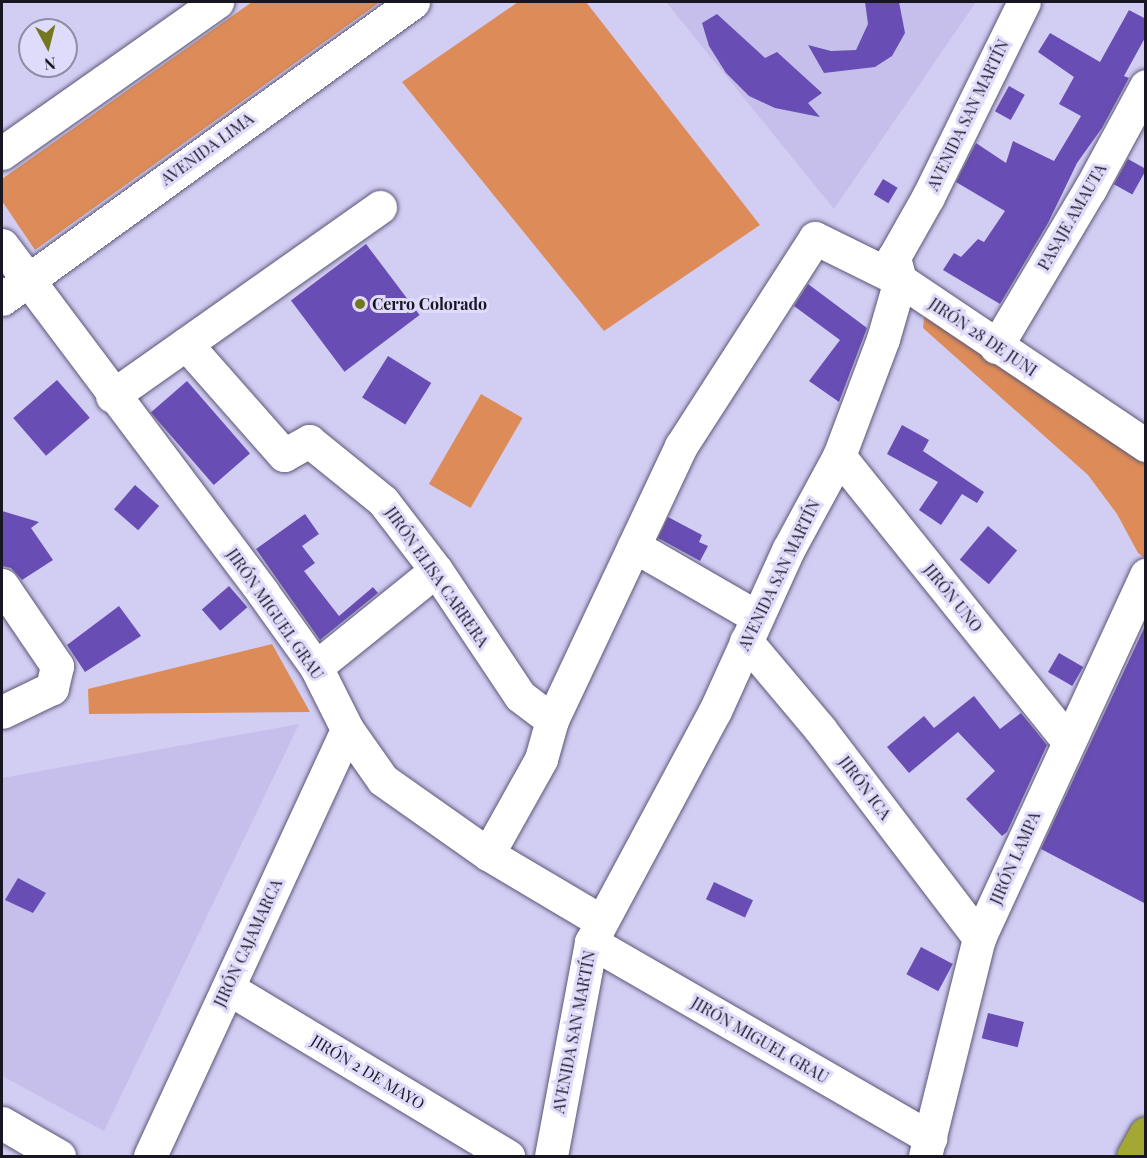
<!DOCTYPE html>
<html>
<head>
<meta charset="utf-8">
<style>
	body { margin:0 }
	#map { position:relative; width:1147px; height:1158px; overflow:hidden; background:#d2cdf3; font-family:"Playfair Display",serif }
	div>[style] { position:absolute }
	.built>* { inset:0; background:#c6bfec }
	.green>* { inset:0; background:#dd8c59; transform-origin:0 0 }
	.building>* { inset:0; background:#684db4; transform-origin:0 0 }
	.roads { filter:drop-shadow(0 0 2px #5c5777) drop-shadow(0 0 2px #5c5777) }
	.minor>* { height:33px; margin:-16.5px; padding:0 16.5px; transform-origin:16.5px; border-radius:16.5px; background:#fff }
	.highway>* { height:33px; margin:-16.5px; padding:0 16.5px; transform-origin:16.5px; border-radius:16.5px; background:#a3a834 }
	.dots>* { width:16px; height:16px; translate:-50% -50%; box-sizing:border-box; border:3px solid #dfdbfa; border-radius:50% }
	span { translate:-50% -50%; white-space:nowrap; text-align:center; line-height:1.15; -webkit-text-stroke:6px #dfdbfa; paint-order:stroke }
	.street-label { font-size:16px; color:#191624 }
	.poi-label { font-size:16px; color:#191624; font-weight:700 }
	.left { translate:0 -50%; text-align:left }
	.frame { position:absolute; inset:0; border:3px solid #191624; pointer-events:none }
	.north { position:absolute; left:18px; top:18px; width:60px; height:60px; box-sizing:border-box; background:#dfdbfa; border:2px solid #908ca4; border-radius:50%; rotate:173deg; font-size:16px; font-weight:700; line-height:24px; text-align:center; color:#191624 }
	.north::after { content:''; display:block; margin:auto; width:21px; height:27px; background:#74771f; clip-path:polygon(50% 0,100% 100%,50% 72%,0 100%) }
</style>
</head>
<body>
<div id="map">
	<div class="built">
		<div style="clip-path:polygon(666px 2px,976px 2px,834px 209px)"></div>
		<div style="clip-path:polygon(299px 724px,104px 1131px,2px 1076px,2px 778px)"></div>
	</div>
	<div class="green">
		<div style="clip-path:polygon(252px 2px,380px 2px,35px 250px,2px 201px,2px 179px)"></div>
		<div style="clip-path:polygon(518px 2px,586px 2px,760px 225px,604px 331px,402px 82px)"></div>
		<div style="clip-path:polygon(926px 302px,1145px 458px,1145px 558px,1138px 553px,1117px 514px,1088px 475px,923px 328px)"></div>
		<div style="left:481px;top:394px;width:48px;height:104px;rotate:30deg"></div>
		<div style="clip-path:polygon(272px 644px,310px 712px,89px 714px,88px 689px)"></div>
	</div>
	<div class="building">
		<div style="clip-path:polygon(865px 2px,899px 2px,905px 33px,892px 56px,875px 67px,824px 73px,808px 45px,831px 51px,856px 50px,868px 24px)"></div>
		<div style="clip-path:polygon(1129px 10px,1146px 19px,1146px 36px,1124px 76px,1129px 78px,1102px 128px,1077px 163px,1048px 223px,1000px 304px,943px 270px,954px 253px,961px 257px,978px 239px,984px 242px,1005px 211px,956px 182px,976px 143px,1006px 163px,1013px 141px,1054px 161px,1081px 116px,1059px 104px,1074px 77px,1038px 52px,1050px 33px,1100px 62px)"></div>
		<div style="clip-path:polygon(717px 14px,765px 58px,777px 52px,822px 93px,808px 103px,820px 117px,775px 108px,749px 96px,726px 73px,709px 46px,702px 23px)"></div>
		<div style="left:1009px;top:86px;width:18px;height:29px;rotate:29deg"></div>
		<div style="left:1128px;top:159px;width:21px;height:29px;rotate:29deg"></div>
		<div style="left:883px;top:179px;width:17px;height:18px;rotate:31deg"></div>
		<div style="left:366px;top:244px;width:89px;height:94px;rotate:53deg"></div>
		<div style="clip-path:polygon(808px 284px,867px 328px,839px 402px,809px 381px,840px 340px,794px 306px)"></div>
		<div style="left:388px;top:356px;width:51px;height:49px;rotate:32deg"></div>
		<div style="left:57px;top:380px;width:50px;height:58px;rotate:49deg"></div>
		<div style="left:187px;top:381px;width:96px;height:48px;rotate:49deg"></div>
		<div style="clip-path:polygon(902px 425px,929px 440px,923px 451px,984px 492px,977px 503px,962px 494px,941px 525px,919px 510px,938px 482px,887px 454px)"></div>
		<div style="left:135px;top:485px;width:32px;height:32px;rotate:41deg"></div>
		<div style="clip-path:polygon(2px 511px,39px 522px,31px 528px,53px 560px,22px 580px,11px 568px,2px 566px)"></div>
		<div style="clip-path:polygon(305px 514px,319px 534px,302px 546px,315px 563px,304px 571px,339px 616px,373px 587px,378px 593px,320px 640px,256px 549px)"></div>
		<div style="clip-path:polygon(668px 517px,702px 535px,699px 542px,708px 546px,700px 561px,658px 538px)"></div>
		<div style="left:988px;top:526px;width:38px;height:44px;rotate:40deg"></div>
		<div style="left:229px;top:586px;width:28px;height:36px;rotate:49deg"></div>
		<div style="clip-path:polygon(119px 606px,141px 636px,85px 672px,67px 645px)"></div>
		<div style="clip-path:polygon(1146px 624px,1146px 904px,1041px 849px)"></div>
		<div style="left:1059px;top:653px;width:28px;height:22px;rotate:30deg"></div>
		<div style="clip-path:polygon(974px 696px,1000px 729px,1021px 713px,1047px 745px,1007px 832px,1002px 836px,966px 799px,995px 771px,958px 732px,909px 773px,887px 747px,924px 716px,934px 728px)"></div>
		<div style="clip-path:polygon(18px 878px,46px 893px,33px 913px,5px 900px)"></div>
		<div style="left:714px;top:882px;width:43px;height:19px;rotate:25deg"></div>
		<div style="left:921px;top:947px;width:36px;height:31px;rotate:28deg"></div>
		<div style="left:988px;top:1013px;width:37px;height:26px;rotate:14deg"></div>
	</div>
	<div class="roads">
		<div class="minor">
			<div style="left:2px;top:153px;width:263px;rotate:-35.1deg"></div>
			<div style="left:2px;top:245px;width:435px;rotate:53.1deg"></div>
			<div style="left:263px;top:593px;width:91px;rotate:54.4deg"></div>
			<div style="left:316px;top:667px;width:69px;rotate:63.4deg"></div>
			<div style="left:347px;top:729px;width:62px;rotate:54.8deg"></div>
			<div style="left:383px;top:780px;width:128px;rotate:35.2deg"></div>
			<div style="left:488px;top:854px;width:131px;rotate:30.7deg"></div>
			<div style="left:2px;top:299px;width:507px;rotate:-35.85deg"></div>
			<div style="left:186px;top:344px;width:148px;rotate:48.6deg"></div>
			<div style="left:284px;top:455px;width:29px;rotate:-29deg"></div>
			<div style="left:309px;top:441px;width:95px;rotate:39deg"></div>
			<div style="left:383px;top:501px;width:87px;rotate:52.5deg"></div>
			<div style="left:436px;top:570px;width:151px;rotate:56.3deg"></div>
			<div style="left:520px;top:696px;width:40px;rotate:37deg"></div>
			<div style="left:996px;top:347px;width:184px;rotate:-59.3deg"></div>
			<div style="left:1090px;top:189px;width:117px;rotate:-61.5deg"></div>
			<div style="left:112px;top:396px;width:328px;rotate:-35.2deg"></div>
			<div style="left:839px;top:456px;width:364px;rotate:51.2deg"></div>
			<div style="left:634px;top:546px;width:142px;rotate:30deg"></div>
			<div style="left:2px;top:585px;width:98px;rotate:55.8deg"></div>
			<div style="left:57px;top:666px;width:23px;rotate:103deg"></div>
			<div style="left:52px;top:688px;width:55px;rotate:154.4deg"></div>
			<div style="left:746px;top:641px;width:115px;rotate:49.9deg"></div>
			<div style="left:820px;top:729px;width:263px;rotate:52.7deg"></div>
			<div style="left:316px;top:667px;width:154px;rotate:-38.9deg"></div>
			<div style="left:488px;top:854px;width:109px;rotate:-60.8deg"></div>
			<div style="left:541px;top:759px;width:41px;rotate:-74.2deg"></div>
			<div style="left:552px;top:720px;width:303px;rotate:-64.8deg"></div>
			<div style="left:681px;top:446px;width:247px;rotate:-57.2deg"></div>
			<div style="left:815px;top:238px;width:95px;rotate:26.3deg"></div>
			<div style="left:900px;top:280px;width:296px;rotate:33.9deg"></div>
			<div style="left:591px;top:942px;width:392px;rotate:30deg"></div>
			<div style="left:228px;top:988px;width:327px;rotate:31deg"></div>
			<div style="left:2px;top:1123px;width:66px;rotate:30.1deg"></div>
			<div style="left:150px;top:1156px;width:470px;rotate:-65.2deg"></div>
			<div style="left:551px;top:1156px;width:218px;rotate:-79.4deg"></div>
			<div style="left:591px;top:942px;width:262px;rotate:-61.8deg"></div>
			<div style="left:715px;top:711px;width:177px;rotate:-65.6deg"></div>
			<div style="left:788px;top:550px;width:107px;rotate:-61.5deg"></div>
			<div style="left:839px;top:456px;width:125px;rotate:-69.4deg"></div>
			<div style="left:883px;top:339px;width:61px;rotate:-73.9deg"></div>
			<div style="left:900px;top:280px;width:24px;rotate:-105deg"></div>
			<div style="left:894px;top:257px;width:69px;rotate:-60.5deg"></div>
			<div style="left:928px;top:197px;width:217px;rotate:-63.8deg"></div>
			<div style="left:925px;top:1156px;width:225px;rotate:-76.1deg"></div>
			<div style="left:979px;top:938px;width:400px;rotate:-65.3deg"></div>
		</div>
		<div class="highway">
			<div style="left:1133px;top:1156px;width:26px;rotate:-61deg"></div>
		</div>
	</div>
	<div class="dots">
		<div style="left:360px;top:304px;background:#74771f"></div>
	</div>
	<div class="street-label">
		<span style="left:968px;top:115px;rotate:-64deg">AVENIDA SAN MARTÍN</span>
		<span style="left:207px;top:149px;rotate:-36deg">AVENIDA LIMA</span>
		<span style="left:1072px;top:217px;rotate:-60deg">PASAJE AMAUTA</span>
		<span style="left:983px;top:337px;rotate:34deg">JIRÓN 28 DE JUNI</span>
		<span style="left:779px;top:575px;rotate:-64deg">AVENIDA SAN MARTÍN</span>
		<span style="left:437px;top:577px;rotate:55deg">JIRÓN ELISA CARRERA</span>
		<span style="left:953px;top:598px;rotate:51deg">JIRÓN UNO</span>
		<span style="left:275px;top:614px;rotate:55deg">JIRÓN MIGUEL GRAU</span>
		<span style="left:865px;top:788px;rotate:53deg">JIRÓN ICA</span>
		<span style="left:1015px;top:858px;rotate:-66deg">JIRÓN LAMPA</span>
		<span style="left:248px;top:943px;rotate:-65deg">JIRÓN CAJAMARCA</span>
		<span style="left:574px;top:1032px;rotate:-79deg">AVENIDA SAN MARTÍN</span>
		<span style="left:760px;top:1040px;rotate:30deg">JIRÓN MIGUEL GRAU</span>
		<span style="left:368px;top:1072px;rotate:31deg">JIRÓN 2 DE MAYO</span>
	</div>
	<div class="poi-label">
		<span class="left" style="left:372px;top:304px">Cerro Colorado</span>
	</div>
	<div class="frame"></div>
	<div class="north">N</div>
</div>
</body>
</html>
